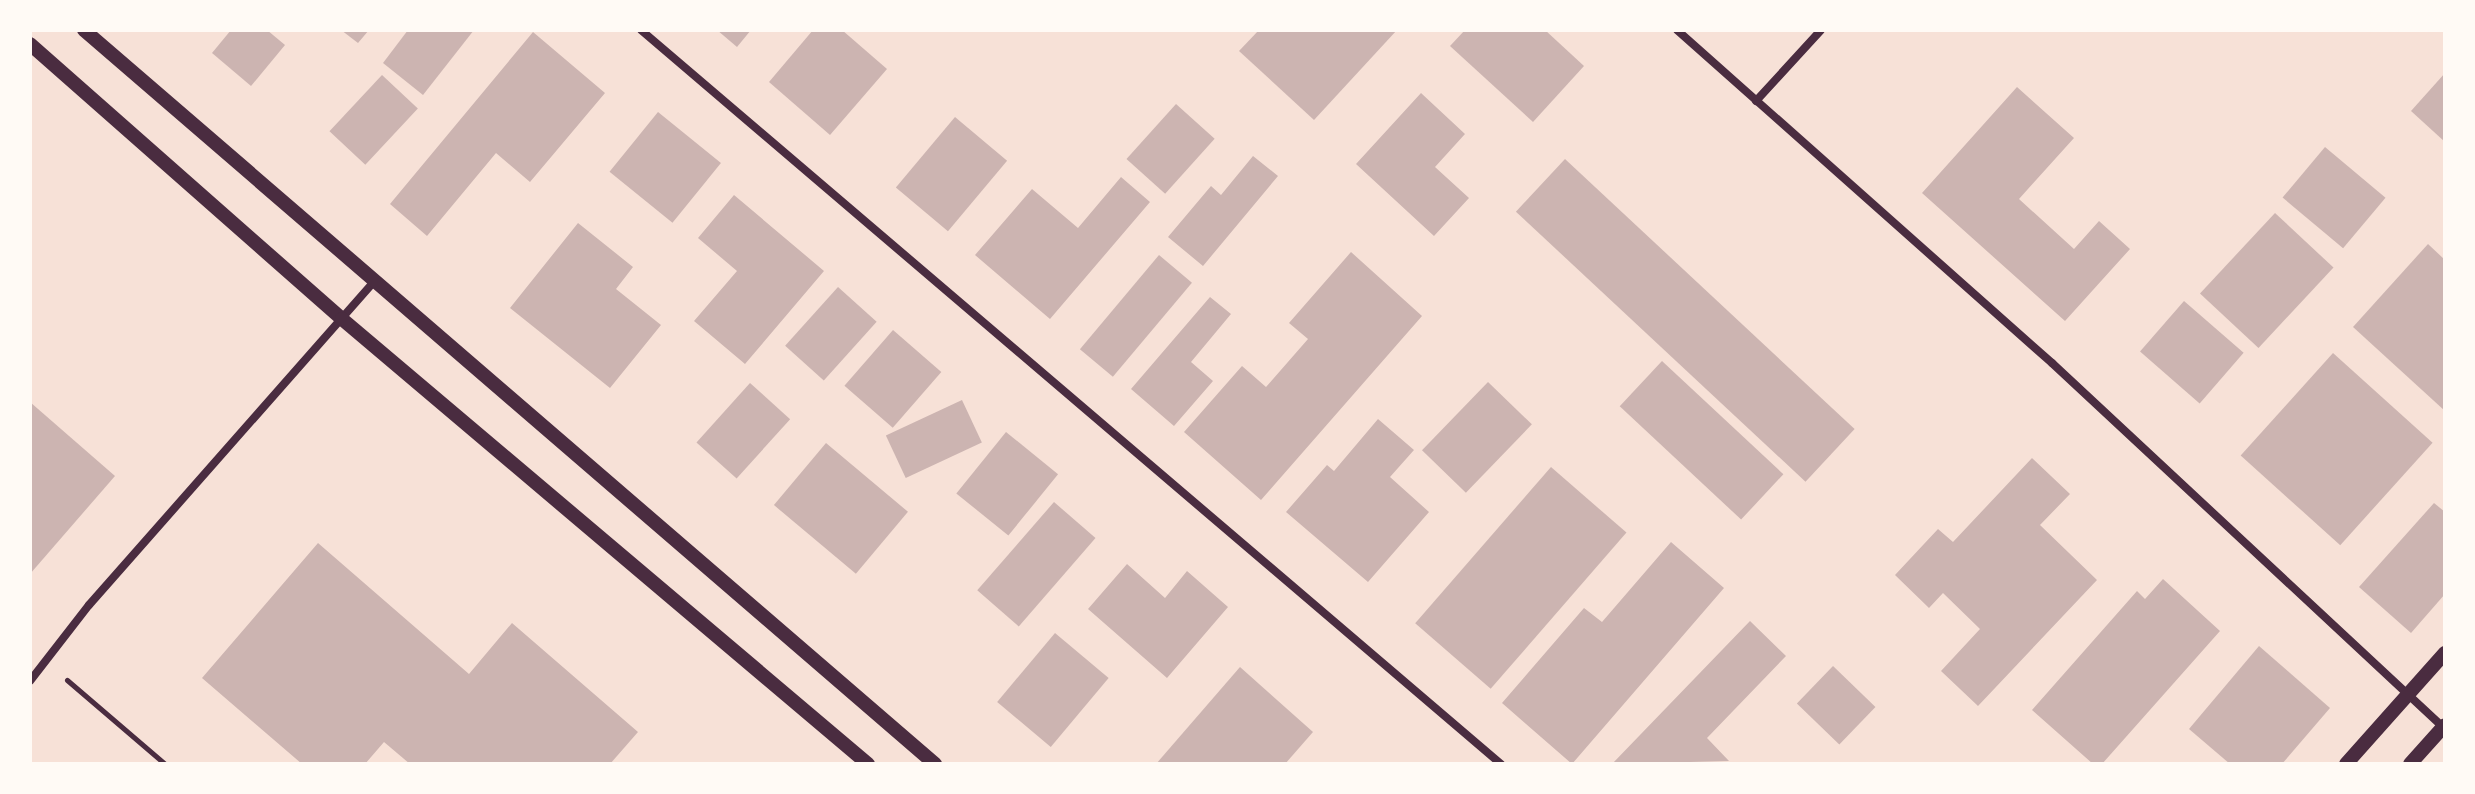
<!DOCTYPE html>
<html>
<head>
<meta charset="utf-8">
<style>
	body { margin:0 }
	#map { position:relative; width:2475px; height:794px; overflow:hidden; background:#f7e1d7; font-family:Jost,sans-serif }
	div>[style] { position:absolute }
	.building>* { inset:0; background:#ccb4b1; transform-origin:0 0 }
	.path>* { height:5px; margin:-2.5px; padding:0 2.5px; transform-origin:2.5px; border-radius:2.5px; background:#4a2c40 }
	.minor>* { height:8px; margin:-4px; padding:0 4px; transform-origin:4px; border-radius:4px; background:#4a2c40 }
	.tertiary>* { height:14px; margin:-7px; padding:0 7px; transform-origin:7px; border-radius:7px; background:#4a2c40 }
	span { translate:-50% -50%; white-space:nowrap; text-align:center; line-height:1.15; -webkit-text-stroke:8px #fffaf5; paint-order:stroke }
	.frame { position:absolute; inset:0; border:32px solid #fffaf5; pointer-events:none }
</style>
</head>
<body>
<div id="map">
	<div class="building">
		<div style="clip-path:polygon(231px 30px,267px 30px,285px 45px,251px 86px,212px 53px)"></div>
		<div style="clip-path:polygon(341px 30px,369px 30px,358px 43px)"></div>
		<div style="clip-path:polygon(408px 30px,474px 30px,423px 95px,383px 63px)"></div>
		<div style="clip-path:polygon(717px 30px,751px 30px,737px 47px)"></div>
		<div style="clip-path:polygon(813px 30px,842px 30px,887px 69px,830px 135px,769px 82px)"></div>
		<div style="clip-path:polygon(1259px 30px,1397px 30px,1314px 120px,1239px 51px)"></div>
		<div style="clip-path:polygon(1465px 30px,1545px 30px,1584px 66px,1533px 122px,1450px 46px)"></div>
		<div style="clip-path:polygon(533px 32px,605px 93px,530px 182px,496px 153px,427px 236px,390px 204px)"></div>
		<div style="clip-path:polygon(2445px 73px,2445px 142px,2411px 111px)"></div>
		<div style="left:382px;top:75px;width:49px;height:77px;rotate:43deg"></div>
		<div style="clip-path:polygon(2017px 87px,2074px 138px,2019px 199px,2074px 249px,2099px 221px,2130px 249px,2065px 321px,1922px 193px)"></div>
		<div style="clip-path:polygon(1421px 93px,1465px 134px,1435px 167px,1469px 198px,1434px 236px,1356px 164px)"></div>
		<div style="left:1176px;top:104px;width:52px;height:74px;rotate:42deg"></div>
		<div style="left:658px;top:112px;width:81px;height:77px;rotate:39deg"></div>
		<div style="left:955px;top:117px;width:68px;height:92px;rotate:40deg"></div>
		<div style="left:2325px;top:147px;width:79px;height:66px;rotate:40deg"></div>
		<div style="clip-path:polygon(1253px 156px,1278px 176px,1203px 266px,1168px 237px,1211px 186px,1221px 195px)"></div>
		<div style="left:1565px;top:159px;width:396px;height:72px;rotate:43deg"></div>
		<div style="clip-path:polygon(1121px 177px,1150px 202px,1050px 319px,975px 255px,1032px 189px,1078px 228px)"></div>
		<div style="clip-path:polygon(734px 195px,824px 271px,745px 364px,694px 321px,737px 271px,698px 238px)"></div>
		<div style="left:2275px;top:213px;width:80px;height:110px;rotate:43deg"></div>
		<div style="clip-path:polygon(578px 223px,633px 267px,616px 289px,661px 325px,610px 388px,510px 308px)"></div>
		<div style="clip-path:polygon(2428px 244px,2445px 260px,2445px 411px,2353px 327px)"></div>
		<div style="clip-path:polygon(1351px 252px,1422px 316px,1261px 500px,1184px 432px,1242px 366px,1266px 387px,1308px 339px,1289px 323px)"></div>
		<div style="left:1159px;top:255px;width:43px;height:123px;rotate:40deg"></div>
		<div style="left:838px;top:287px;width:52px;height:79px;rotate:42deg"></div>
		<div style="clip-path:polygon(1210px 297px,1231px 314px,1191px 362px,1213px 381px,1174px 426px,1131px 389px)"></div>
		<div style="left:2184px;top:301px;width:79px;height:67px;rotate:41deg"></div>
		<div style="left:893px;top:330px;width:64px;height:74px;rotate:41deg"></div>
		<div style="left:2333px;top:353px;width:134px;height:138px;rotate:42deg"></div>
		<div style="left:1662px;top:361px;width:166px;height:62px;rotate:43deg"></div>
		<div style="left:1488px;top:382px;width:61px;height:95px;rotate:44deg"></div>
		<div style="left:750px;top:383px;width:54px;height:80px;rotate:42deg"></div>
		<div style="left:962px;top:400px;width:47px;height:84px;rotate:65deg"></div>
		<div style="clip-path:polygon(30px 402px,115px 476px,30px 574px)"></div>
		<div style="clip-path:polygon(1378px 419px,1414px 450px,1390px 477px,1429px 512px,1368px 582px,1286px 512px,1327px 465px,1334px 471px)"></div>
		<div style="left:1006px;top:432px;width:67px;height:79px;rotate:39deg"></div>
		<div style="left:826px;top:443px;width:107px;height:81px;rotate:40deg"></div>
		<div style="clip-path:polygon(2032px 458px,2070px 494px,2040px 525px,2097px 580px,1978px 706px,1941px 671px,1980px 629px,1943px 593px,1929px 608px,1895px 575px,1938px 529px,1953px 542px)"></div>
		<div style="left:1551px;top:467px;width:100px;height:207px;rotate:41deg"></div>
		<div style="left:1054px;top:502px;width:55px;height:117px;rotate:41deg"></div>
		<div style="clip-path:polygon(2434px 503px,2445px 512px,2445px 594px,2411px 633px,2359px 587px)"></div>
		<div style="clip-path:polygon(1671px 542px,1724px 588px,1572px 764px,1502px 703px,1584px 608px,1602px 622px)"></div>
		<div style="clip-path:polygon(318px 543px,469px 674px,512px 623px,638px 732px,610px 764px,410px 764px,384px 742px,365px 764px,302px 764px,202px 678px)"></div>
		<div style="clip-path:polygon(1127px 564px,1165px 598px,1187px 571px,1228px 607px,1167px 678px,1088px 609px)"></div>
		<div style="clip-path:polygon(2163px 579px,2220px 631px,2102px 764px,2093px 764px,2032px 710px,2137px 591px,2145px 599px)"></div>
		<div style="clip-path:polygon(1750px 621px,1786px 656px,1707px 738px,1729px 761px,1612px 764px)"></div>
		<div style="left:1055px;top:633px;width:70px;height:90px;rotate:40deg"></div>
		<div style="clip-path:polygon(2259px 646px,2330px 708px,2282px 764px,2230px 764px,2189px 729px)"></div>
		<div style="left:1833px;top:666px;width:59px;height:52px;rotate:44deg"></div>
		<div style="clip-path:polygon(1240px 667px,1313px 732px,1285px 764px,1156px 764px)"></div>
	</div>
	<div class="path">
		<div style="left:67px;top:680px;width:129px;rotate:40.6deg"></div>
	</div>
	<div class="minor">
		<div style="left:641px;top:30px;width:1131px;rotate:40.48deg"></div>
		<div style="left:1677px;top:30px;width:502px;rotate:41.61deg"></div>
		<div style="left:2052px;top:363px;width:536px;rotate:42.96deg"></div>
		<div style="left:1756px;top:101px;width:96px;rotate:-47.5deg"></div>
		<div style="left:30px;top:681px;width:96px;rotate:-52.2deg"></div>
		<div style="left:89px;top:605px;width:432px;rotate:-48.6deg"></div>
	</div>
	<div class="tertiary">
		<div style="left:84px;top:30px;width:1124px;rotate:40.78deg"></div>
		<div style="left:30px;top:44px;width:416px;rotate:41.4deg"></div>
		<div style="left:342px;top:319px;width:689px;rotate:40.23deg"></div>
		<div style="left:2346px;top:764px;width:149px;rotate:-48.3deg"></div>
		<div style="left:2410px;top:764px;width:52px;rotate:-48.1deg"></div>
	</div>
	<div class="frame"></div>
</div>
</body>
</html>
